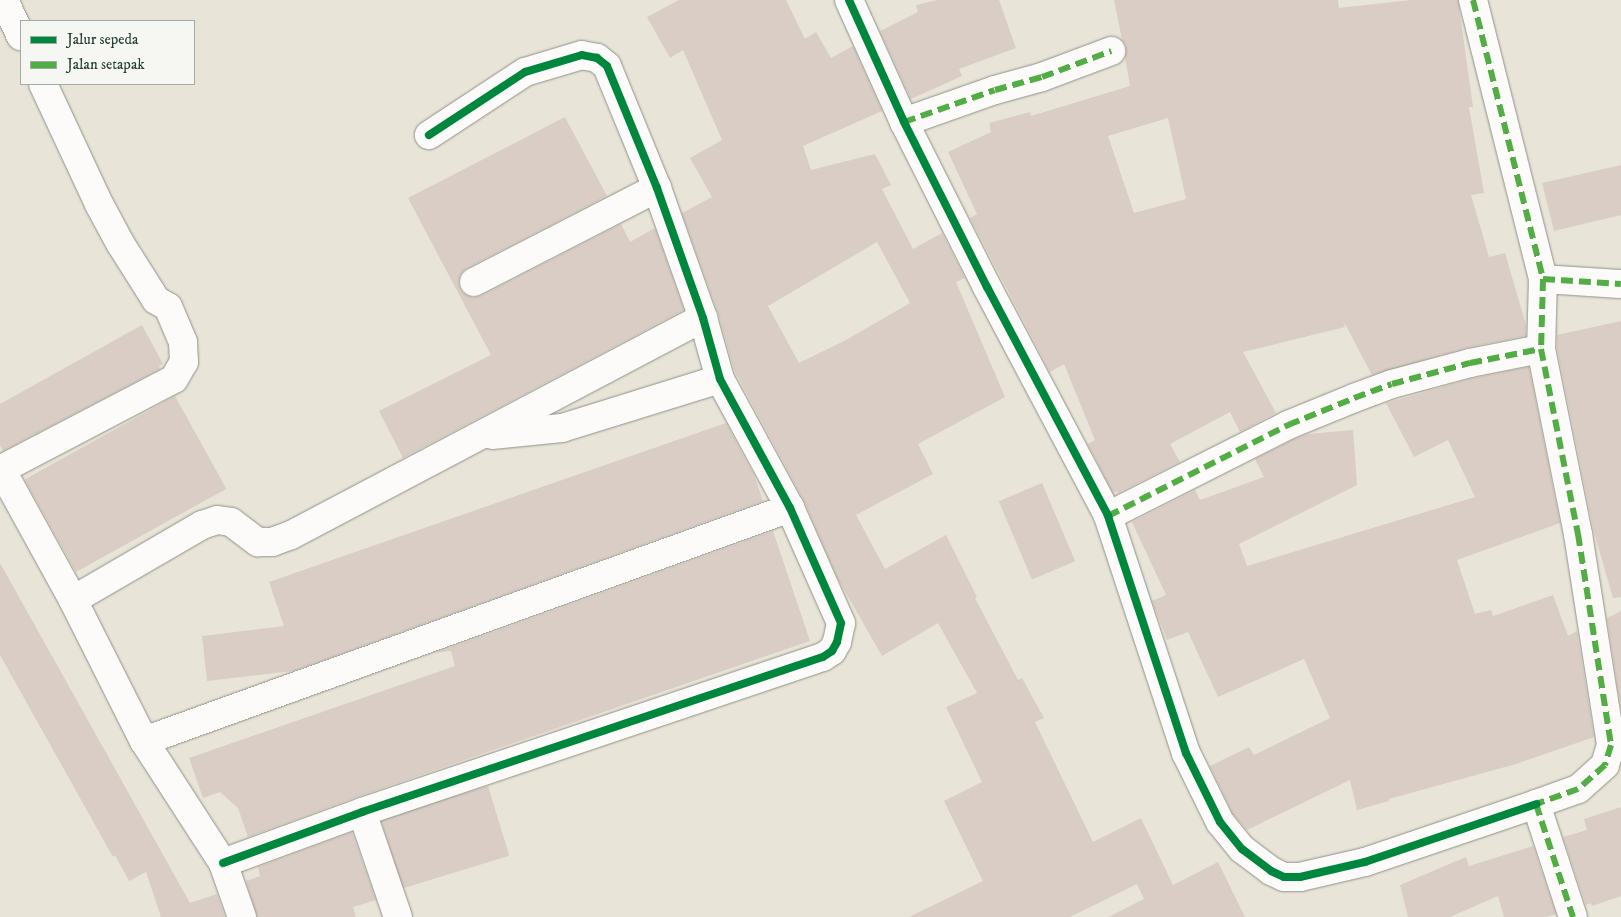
<!DOCTYPE html>
<html>
<head>
<meta charset="utf-8">
<style>
	body { margin:0 }
	#map { position:relative; width:1621px; height:917px; overflow:hidden; background:#e8e4d8; font-family:"IM FELL DW Pica",serif }
	div>[style] { position:absolute }
	.building>* { inset:0; background:#dacdc5; transform-origin:0 0 }
	.roads { filter:drop-shadow(0 0 1px #8f928a) drop-shadow(0 0 1px #8f928a) }
	.minor>* { height:28px; margin:-14px; padding:0 14px; transform-origin:14px; border-radius:14px; background:#fcfbf9 }
	.quiet>* { height:6px; margin-top:-3px; transform-origin:0; background:repeating-linear-gradient(90deg,#52ad45 0 12px,transparent 0 18px) }
	.cycleway>* { height:8px; margin:-4px; padding:0 4px; transform-origin:4px; border-radius:4px; background:#00873e }
	span { translate:-50% -50%; white-space:nowrap; text-align:center; line-height:1.15; -webkit-text-stroke:4.5px #f6f6f2; paint-order:stroke }
	.legend { position:absolute; left:20px; top:20px; width:175px; height:65px; box-sizing:border-box; background:#f6f6f2; border:1px solid #a0aca6; margin:0; padding:6px 9px; list-style:none; font-size:15px; color:#1f3d34 }
	.legend li { display:flex; align-items:center; gap:10px; height:25px }
	.legend b { width:25px; border:1px solid #a0aca6 }
</style>
</head>
<body>
<div id="map">
	<div class="building">
		<div style="clip-path:polygon(evenodd,679px 0,786px 0,805px 39px,816px 32px,831px 58px,853px 46px,882px 111px,803px 146px,811px 170px,875px 154px,891px 185px,882px 189px,913px 249px,942px 233px,965px 278px,956px 282px,1005px 397px,918px 444px,933px 474px,856px 515px,885px 569px,946px 535px,977px 597px,975px 598px,1018px 680px,1022px 678px,1044px 718px,1035px 722px,1093px 842px,1141px 818px,1173px 885px,1218px 862px,1245px 917px,1108px 917px,1144px 899px,1137px 884px,1070px 917px,909px 917px,983px 881px,944px 801px,982px 782px,946px 707px,977px 693px,938px 623px,882px 656px,838px 579px,804px 501px,734px 370px,718px 313px,682px 213px,712px 197px,690px 158px,722px 140px,683px 50px,670px 58px,647px 17px,679px 0,877px 242px,910px 303px,846px 340px,799px 363px,768px 306px,877px 242px)"></div>
		<div style="clip-path:polygon(937px 0,999px 0,1016px 48px,959px 69px,962px 76px,911px 99px,880px 31px,918px 12px,916px 5px)"></div>
		<div style="clip-path:polygon(evenodd,1114px 0,1338px 0,1339px 8px,1411px 0,1458px 0,1473px 107px,1469px 107px,1484px 193px,1471px 195px,1489px 257px,1505px 253px,1526px 325px,1526px 336px,1466px 348px,1372px 375px,1344px 322px,1345px 327px,1243px 352px,1276px 413px,1240px 432px,1230px 412px,1170px 444px,1180px 462px,1118px 493px,1117px 491px,1113px 493px,1088px 444px,1095px 440px,1064px 364px,1050px 372px,970px 218px,977px 214px,948px 152px,991px 132px,989px 123px,1030px 112px,1031px 116px,1130px 86px,1125px 57px,1126px 46px,1122px 40px,1114px 0,1168px 118px,1186px 199px,1134px 213px,1108px 136px,1168px 118px)"></div>
		<div style="clip-path:polygon(565px 117px,607px 196px,467px 268px,461px 273px,458px 281px,460px 290px,466px 295px,473px 298px,481px 296px,621px 224px,630px 242px,655px 228px,684px 310px,403px 458px,379px 411px,491px 355px,408px 198px)"></div>
		<div style="clip-path:polygon(1621px 165px,1621px 215px,1554px 231px,1542px 183px)"></div>
		<div style="clip-path:polygon(1621px 321px,1621px 597px,1613px 598px,1594px 532px,1557px 348px,1557px 335px)"></div>
		<div style="clip-path:polygon(142px 325px,163px 364px,159px 366px,160px 369px,3px 451px,0 445px,0 404px)"></div>
		<div style="clip-path:polygon(1529px 367px,1560px 523px,1457px 560px,1475px 614px,1491px 610px,1493px 616px,1553px 595px,1568px 636px,1577px 631px,1594px 737px,1516px 764px,1389px 799px,1389px 801px,1357px 810px,1350px 780px,1247px 830px,1233px 814px,1210px 766px,1249px 747px,1254px 755px,1330px 718px,1304px 659px,1218px 697px,1188px 632px,1167px 640px,1152px 601px,1166px 595px,1132px 522px,1195px 490px,1200px 500px,1264px 477px,1255px 459px,1294px 439px,1308px 434px,1353px 430px,1357px 485px,1239px 544px,1247px 566px,1475px 497px,1448px 440px,1414px 457px,1386px 403px,1474px 378px)"></div>
		<div style="left:175px;top:396px;width:106px;height:172px;rotate:61deg"></div>
		<div style="clip-path:polygon(726px 423px,754px 475px,763px 501px,293px 671px,207px 681px,202px 636px,284px 626px,269px 582px)"></div>
		<div style="left:1042px;top:483px;width:85px;height:47px;rotate:67deg"></div>
		<div style="clip-path:polygon(773px 531px,810px 641px,357px 797px,248px 837px,238px 808px,220px 792px,203px 798px,189px 758px,455px 666px,451px 651px,435px 653px)"></div>
		<div style="clip-path:polygon(0 563px,190px 903px,217px 894px,225px 917px,161px 917px,146px 872px,129px 881px,115px 855px,113px 857px,0 655px)"></div>
		<div style="clip-path:polygon(1621px 611px,1621px 708px,1607px 618px)"></div>
		<div style="left:488px;top:786px;width:73px;height:112px;rotate:73deg"></div>
		<div style="clip-path:polygon(1621px 807px,1621px 896px,1592px 906px,1591px 903px,1586px 905px,1563px 837px,1587px 830px,1584px 819px)"></div>
		<div style="clip-path:polygon(352px 832px,376px 900px,353px 907px,356px 917px,257px 917px,246px 881px,260px 876px,258px 867px)"></div>
		<div style="clip-path:polygon(1533px 846px,1556px 914px,1546px 917px,1504px 917px,1498px 896px,1450px 917px,1408px 917px,1400px 885px,1466px 857px,1469px 866px)"></div>
	</div>
	<div class="roads">
		<div class="minor">
			<div style="left:4px;top:0;width:40px;rotate:65deg"></div>
			<div style="left:849px;top:0;width:134px;rotate:65.7deg"></div>
			<div style="left:904px;top:122px;width:185px;rotate:63.3deg"></div>
			<div style="left:987px;top:287px;width:259px;rotate:62.1deg"></div>
			<div style="left:1108px;top:516px;width:250px;rotate:71.8deg"></div>
			<div style="left:1186px;top:753px;width:77px;rotate:63.8deg"></div>
			<div style="left:1220px;top:822px;width:35px;rotate:51deg"></div>
			<div style="left:1242px;top:849px;width:36px;rotate:37deg"></div>
			<div style="left:1271px;top:871px;width:14px;rotate:25deg"></div>
			<div style="left:1284px;top:877px;width:16px"></div>
			<div style="left:1300px;top:877px;width:67px;rotate:-13deg"></div>
			<div style="left:1365px;top:862px;width:181px;rotate:-18.7deg"></div>
			<div style="left:1473px;top:0;width:288px;rotate:75.9deg"></div>
			<div style="left:1543px;top:279px;width:70px;rotate:91.6deg"></div>
			<div style="left:1541px;top:349px;width:189px;rotate:78.7deg"></div>
			<div style="left:1578px;top:534px;width:214px;rotate:81.1deg"></div>
			<div style="left:1611px;top:745px;width:21px;rotate:107deg"></div>
			<div style="left:1605px;top:765px;width:36px;rotate:138deg"></div>
			<div style="left:1578px;top:789px;width:45px;rotate:160.3deg"></div>
			<div style="left:1536px;top:804px;width:119px;rotate:71.9deg"></div>
			<div style="left:904px;top:122px;width:96px;rotate:-19.4deg"></div>
			<div style="left:995px;top:90px;width:49px;rotate:-15.5deg"></div>
			<div style="left:1042px;top:77px;width:74px;rotate:-20.6deg"></div>
			<div style="left:1543px;top:279px;width:78px;rotate:3.7deg"></div>
			<div style="left:474px;top:282px;width:206px;rotate:-27.2deg"></div>
			<div style="left:492px;top:435px;width:70px;rotate:-5.7deg"></div>
			<div style="left:562px;top:428px;width:165px;rotate:-17.2deg"></div>
			<div style="left:1px;top:469px;width:149px;rotate:61.2deg"></div>
			<div style="left:73px;top:600px;width:158px;rotate:63.3deg"></div>
			<div style="left:144px;top:741px;width:145px;rotate:57.1deg"></div>
			<div style="left:223px;top:863px;width:57px;rotate:70.6deg"></div>
			<div style="left:0;top:470px;width:196px;rotate:-27.6deg"></div>
			<div style="left:174px;top:379px;width:20px;rotate:-60deg"></div>
			<div style="left:184px;top:362px;width:20px;rotate:-93deg"></div>
			<div style="left:183px;top:342px;width:38px;rotate:-113deg"></div>
			<div style="left:168px;top:307px;width:14px;rotate:-150deg"></div>
			<div style="left:156px;top:300px;width:67px;rotate:-122.3deg"></div>
			<div style="left:120px;top:243px;width:44px;rotate:-118.3deg"></div>
			<div style="left:99px;top:204px;width:132px;rotate:-115deg"></div>
			<div style="left:1108px;top:516px;width:202px;rotate:-26.8deg"></div>
			<div style="left:1288px;top:425px;width:71px;rotate:-22.2deg"></div>
			<div style="left:1354px;top:398px;width:40px;rotate:-20.2deg"></div>
			<div style="left:1392px;top:384px;width:81px;rotate:-15.1deg"></div>
			<div style="left:1470px;top:363px;width:72px;rotate:-11.2deg"></div>
			<div style="left:73px;top:600px;width:149px;rotate:-30.2deg"></div>
			<div style="left:202px;top:525px;width:16px;rotate:-18deg"></div>
			<div style="left:217px;top:520px;width:14px;rotate:8deg"></div>
			<div style="left:231px;top:522px;width:34px;rotate:37deg"></div>
			<div style="left:258px;top:542px;width:14px"></div>
			<div style="left:272px;top:542px;width:20px;rotate:-20deg"></div>
			<div style="left:291px;top:535px;width:466px;rotate:-27.8deg"></div>
			<div style="left:144px;top:741px;width:687px;rotate:-19.83deg"></div>
			<div style="left:362px;top:812px;width:111px;rotate:71.1deg"></div>
			<div style="left:223px;top:863px;width:148px;rotate:-20.1deg"></div>
			<div style="left:362px;top:812px;width:486px;rotate:-18.6deg"></div>
			<div style="left:823px;top:657px;width:11px;rotate:-34deg"></div>
			<div style="left:832px;top:651px;width:10px;rotate:-61deg"></div>
			<div style="left:837px;top:642px;width:19px;rotate:-78deg"></div>
			<div style="left:841px;top:623px;width:126px;rotate:-113.9deg"></div>
			<div style="left:790px;top:508px;width:147px;rotate:-118.5deg"></div>
			<div style="left:720px;top:379px;width:63px;rotate:-105.6deg"></div>
			<div style="left:703px;top:318px;width:138px;rotate:-109.5deg"></div>
			<div style="left:657px;top:188px;width:132px;rotate:-112.3deg"></div>
			<div style="left:607px;top:66px;width:13px;rotate:-141deg"></div>
			<div style="left:597px;top:58px;width:15px;rotate:-169deg"></div>
			<div style="left:582px;top:55px;width:59px;rotate:163.4deg"></div>
			<div style="left:525px;top:72px;width:115px;rotate:146.7deg"></div>
		</div>
	</div>
	<div class="quiet">
		<div style="left:1473px;top:0;width:288px;rotate:75.9deg"></div>
		<div style="left:1543px;top:279px;width:70px;rotate:91.6deg"></div>
		<div style="left:1541px;top:349px;width:189px;rotate:78.7deg"></div>
		<div style="left:1578px;top:534px;width:214px;rotate:81.1deg"></div>
		<div style="left:1611px;top:745px;width:21px;rotate:107deg"></div>
		<div style="left:1605px;top:765px;width:36px;rotate:138deg"></div>
		<div style="left:1578px;top:789px;width:45px;rotate:160.3deg"></div>
		<div style="left:1536px;top:804px;width:119px;rotate:71.9deg"></div>
		<div style="left:904px;top:122px;width:96px;rotate:-19.4deg"></div>
		<div style="left:995px;top:90px;width:49px;rotate:-15.5deg"></div>
		<div style="left:1042px;top:77px;width:74px;rotate:-20.6deg"></div>
		<div style="left:1543px;top:279px;width:78px;rotate:3.7deg"></div>
		<div style="left:1108px;top:516px;width:202px;rotate:-26.8deg"></div>
		<div style="left:1288px;top:425px;width:71px;rotate:-22.2deg"></div>
		<div style="left:1354px;top:398px;width:40px;rotate:-20.2deg"></div>
		<div style="left:1392px;top:384px;width:81px;rotate:-15.1deg"></div>
		<div style="left:1470px;top:363px;width:72px;rotate:-11.2deg"></div>
	</div>
	<div class="cycleway">
		<div style="left:849px;top:0;width:134px;rotate:65.7deg"></div>
		<div style="left:904px;top:122px;width:185px;rotate:63.3deg"></div>
		<div style="left:987px;top:287px;width:259px;rotate:62.1deg"></div>
		<div style="left:1108px;top:516px;width:250px;rotate:71.8deg"></div>
		<div style="left:1186px;top:753px;width:77px;rotate:63.8deg"></div>
		<div style="left:1220px;top:822px;width:35px;rotate:51deg"></div>
		<div style="left:1242px;top:849px;width:36px;rotate:37deg"></div>
		<div style="left:1271px;top:871px;width:14px;rotate:25deg"></div>
		<div style="left:1284px;top:877px;width:16px"></div>
		<div style="left:1300px;top:877px;width:67px;rotate:-13deg"></div>
		<div style="left:1365px;top:862px;width:181px;rotate:-18.7deg"></div>
		<div style="left:223px;top:863px;width:148px;rotate:-20.1deg"></div>
		<div style="left:362px;top:812px;width:486px;rotate:-18.6deg"></div>
		<div style="left:823px;top:657px;width:11px;rotate:-34deg"></div>
		<div style="left:832px;top:651px;width:10px;rotate:-61deg"></div>
		<div style="left:837px;top:642px;width:19px;rotate:-78deg"></div>
		<div style="left:841px;top:623px;width:126px;rotate:-113.9deg"></div>
		<div style="left:790px;top:508px;width:147px;rotate:-118.5deg"></div>
		<div style="left:720px;top:379px;width:63px;rotate:-105.6deg"></div>
		<div style="left:703px;top:318px;width:138px;rotate:-109.5deg"></div>
		<div style="left:657px;top:188px;width:132px;rotate:-112.3deg"></div>
		<div style="left:607px;top:66px;width:13px;rotate:-141deg"></div>
		<div style="left:597px;top:58px;width:15px;rotate:-169deg"></div>
		<div style="left:582px;top:55px;width:59px;rotate:163.4deg"></div>
		<div style="left:525px;top:72px;width:115px;rotate:146.7deg"></div>
	</div>
	<ul class="legend">
	<li><b style="height:6px;background:#00873e"></b>Jalur sepeda</li>
	<li><b style="height:6px;background:#52ad45"></b>Jalan setapak</li>
	</ul>
</div>
</body>
</html>
